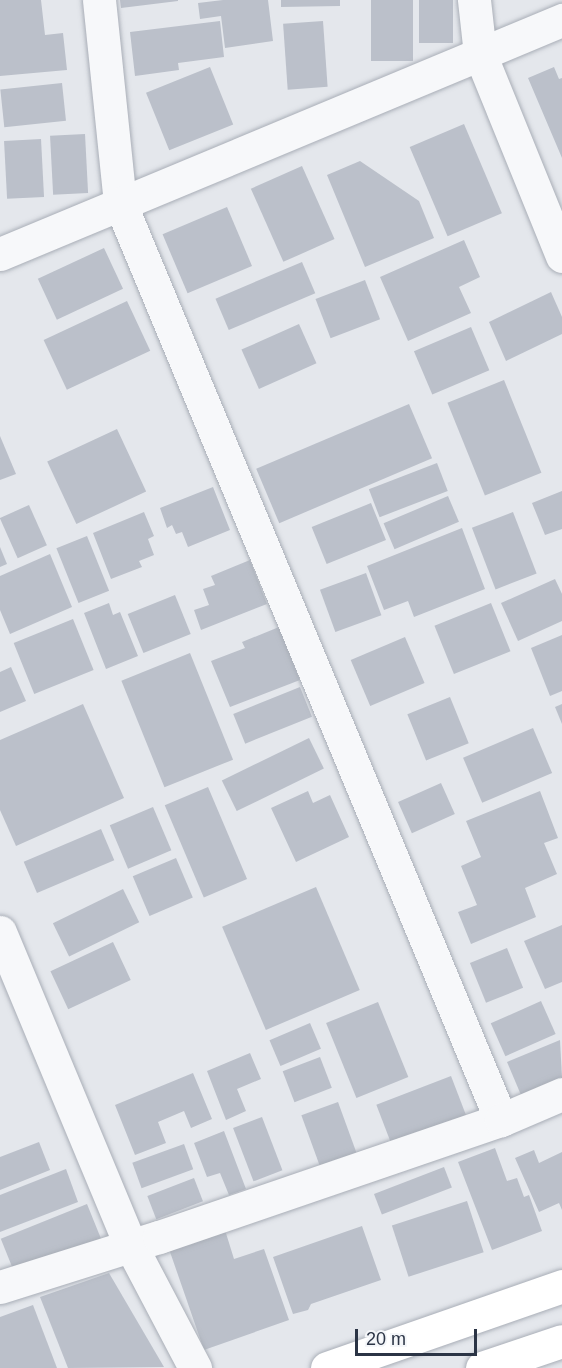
<!DOCTYPE html>
<html>
<head>
<meta charset="utf-8">
<style>
	body { margin:0 }
	#map { position:relative; width:562px; height:1368px; overflow:hidden; background:#e4e7ec; font-family:Arial,sans-serif }
	div>[style] { position:absolute }
	.building>* { inset:0; background:#bbc0ca; transform-origin:0 0 }
	.roads { filter:drop-shadow(0 0 2px #a9aeb7) drop-shadow(0 0 2px #a9aeb7) }
	.minor>* { height:33px; margin:-16.5px; padding:0 16.5px; transform-origin:16.5px; border-radius:16.5px; background:#f7f8fa }
	.primary>* { height:33px; margin:-16.5px; padding:0 16.5px; transform-origin:16.5px; border-radius:16.5px; background:#fff }
	span { translate:-50% -50%; white-space:nowrap; text-align:center; line-height:1.15; -webkit-text-stroke:6px #f4f6f9; paint-order:stroke }
	.scale { position:absolute; left:355px; top:1329px; width:122px; height:27px; box-sizing:border-box; border:3px solid #2b3445; border-top:0; padding-left:8px; font-size:18px; line-height:21px; white-space:nowrap; color:#2b3445; -webkit-text-stroke:4px #f4f6f9; paint-order:stroke }
</style>
</head>
<body>
<div id="map">
	<div class="building">
		<div style="clip-path:polygon(0 0,41px 0,45px 35px,63px 33px,67px 70px,0 76px)"></div>
		<div style="clip-path:polygon(120px 0,178px 0,178px 1px,121px 8px)"></div>
		<div style="clip-path:polygon(223px 0,268px 0,273px 41px,225px 48px,221px 16px,200px 19px,198px 3px)"></div>
		<div style="clip-path:polygon(281px 0,340px 0,340px 6px,281px 7px)"></div>
		<div style="left:371px;top:0;width:42px;height:61px"></div>
		<div style="left:419px;top:0;width:34px;height:43px"></div>
		<div style="clip-path:polygon(220px 21px,224px 57px,178px 63px,179px 70px,135px 76px,130px 32px)"></div>
		<div style="left:323px;top:21px;width:66px;height:40px;rotate:86deg"></div>
		<div style="left:210px;top:67px;width:62px;height:69px;rotate:68deg"></div>
		<div style="clip-path:polygon(554px 67px,559px 79px,562px 78px,562px 158px,528px 78px)"></div>
		<div style="left:62px;top:83px;width:38px;height:62px;rotate:84deg"></div>
		<div style="left:464px;top:124px;width:97px;height:59px;rotate:67deg"></div>
		<div style="left:85px;top:134px;width:59px;height:35px;rotate:87deg"></div>
		<div style="left:41px;top:139px;width:58px;height:37px;rotate:87deg"></div>
		<div style="clip-path:polygon(360px 161px,419px 201px,434px 238px,365px 267px,327px 175px)"></div>
		<div style="left:302px;top:166px;width:80px;height:56px;rotate:66deg"></div>
		<div style="left:227px;top:207px;width:64px;height:70px;rotate:67deg"></div>
		<div style="clip-path:polygon(464px 240px,480px 277px,459px 287px,471px 313px,408px 341px,380px 277px)"></div>
		<div style="left:104px;top:248px;width:45px;height:73px;rotate:65deg"></div>
		<div style="left:302px;top:262px;width:34px;height:94px;rotate:67deg"></div>
		<div style="left:365px;top:280px;width:42px;height:53px;rotate:69deg"></div>
		<div style="clip-path:polygon(551px 292px,562px 317px,562px 334px,506px 361px,489px 322px)"></div>
		<div style="left:127px;top:301px;width:55px;height:92px;rotate:65deg"></div>
		<div style="left:299px;top:324px;width:43px;height:63px;rotate:66deg"></div>
		<div style="left:471px;top:327px;width:47px;height:62px;rotate:67deg"></div>
		<div style="left:504px;top:380px;width:100px;height:61px;rotate:68deg"></div>
		<div style="left:409px;top:404px;width:59px;height:166px;rotate:67deg"></div>
		<div style="left:117px;top:429px;width:69px;height:77px;rotate:65deg"></div>
		<div style="clip-path:polygon(0 436px,16px 474px,0 480px)"></div>
		<div style="left:437px;top:463px;width:30px;height:73px;rotate:69deg"></div>
		<div style="clip-path:polygon(213px 487px,230px 530px,188px 547px,182px 532px,176px 534px,172px 525px,167px 528px,160px 508px)"></div>
		<div style="clip-path:polygon(562px 491px,562px 529px,545px 535px,532px 503px)"></div>
		<div style="left:448px;top:496px;width:28px;height:70px;rotate:67deg"></div>
		<div style="left:371px;top:503px;width:40px;height:64px;rotate:68deg"></div>
		<div style="left:29px;top:505px;width:44px;height:32px;rotate:66deg"></div>
		<div style="clip-path:polygon(144px 512px,154px 536px,148px 539px,154px 555px,139px 561px,142px 567px,111px 579px,93px 533px)"></div>
		<div style="left:513px;top:512px;width:66px;height:44px;rotate:69deg"></div>
		<div style="clip-path:polygon(462px 528px,485px 589px,414px 617px,408px 601px,384px 610px,367px 566px)"></div>
		<div style="left:87px;top:536px;width:59px;height:33px;rotate:68deg"></div>
		<div style="clip-path:polygon(0 547px,7px 564px,0 567px)"></div>
		<div style="clip-path:polygon(50px 554px,72px 607px,10px 634px,0 610px,0 576px)"></div>
		<div style="clip-path:polygon(250px 560px,267px 604px,201px 630px,194px 610px,209px 605px,203px 589px,215px 585px,211px 576px)"></div>
		<div style="left:366px;top:573px;width:45px;height:49px;rotate:70deg"></div>
		<div style="clip-path:polygon(555px 579px,562px 594px,562px 621px,518px 641px,501px 603px)"></div>
		<div style="left:175px;top:595px;width:42px;height:51px;rotate:68deg"></div>
		<div style="clip-path:polygon(109px 603px,113px 615px,120px 612px,138px 656px,106px 669px,84px 613px)"></div>
		<div style="left:491px;top:603px;width:52px;height:61px;rotate:68deg"></div>
		<div style="left:73px;top:619px;width:55px;height:64px;rotate:68deg"></div>
		<div style="clip-path:polygon(279px 627px,300px 680px,230px 707px,211px 661px,245px 648px,242px 642px)"></div>
		<div style="clip-path:polygon(562px 635px,562px 691px,550px 696px,531px 648px)"></div>
		<div style="left:405px;top:637px;width:50px;height:59px;rotate:67deg"></div>
		<div style="left:190px;top:653px;width:115px;height:74px;rotate:68deg"></div>
		<div style="clip-path:polygon(11px 667px,26px 701px,0 712px,0 672px)"></div>
		<div style="left:300px;top:687px;width:32px;height:72px;rotate:68deg"></div>
		<div style="left:450px;top:697px;width:50px;height:46px;rotate:68deg"></div>
		<div style="clip-path:polygon(83px 704px,124px 798px,16px 846px,0 810px,0 740px)"></div>
		<div style="clip-path:polygon(562px 704px,562px 724px,555px 707px)"></div>
		<div style="left:533px;top:728px;width:49px;height:76px;rotate:67deg"></div>
		<div style="left:309px;top:738px;width:34px;height:97px;rotate:64deg"></div>
		<div style="left:441px;top:783px;width:34px;height:47px;rotate:66deg"></div>
		<div style="left:208px;top:787px;width:100px;height:47px;rotate:67deg"></div>
		<div style="clip-path:polygon(308px 791px,313px 803px,330px 795px,349px 837px,296px 862px,271px 808px)"></div>
		<div style="clip-path:polygon(540px 791px,558px 838px,544px 843px,557px 874px,525px 888px,536px 917px,471px 944px,458px 912px,477px 905px,461px 866px,481px 857px,466px 821px)"></div>
		<div style="left:153px;top:807px;width:47px;height:47px;rotate:67deg"></div>
		<div style="left:101px;top:829px;width:34px;height:84px;rotate:67deg"></div>
		<div style="left:176px;top:858px;width:43px;height:47px;rotate:67deg"></div>
		<div style="left:316px;top:887px;width:112px;height:102px;rotate:67deg"></div>
		<div style="left:123px;top:889px;width:37px;height:78px;rotate:64deg"></div>
		<div style="clip-path:polygon(562px 925px,562px 982px,545px 989px,524px 941px)"></div>
		<div style="left:113px;top:942px;width:42px;height:69px;rotate:65deg"></div>
		<div style="left:507px;top:948px;width:43px;height:40px;rotate:68deg"></div>
		<div style="left:541px;top:1001px;width:36px;height:55px;rotate:66deg"></div>
		<div style="left:378px;top:1002px;width:81px;height:56px;rotate:68deg"></div>
		<div style="left:310px;top:1023px;width:28px;height:44px;rotate:67deg"></div>
		<div style="clip-path:polygon(560px 1040px,562px 1078px,521px 1095px,507px 1062px)"></div>
		<div style="clip-path:polygon(250px 1053px,261px 1079px,237px 1089px,246px 1111px,226px 1120px,207px 1071px)"></div>
		<div style="left:320px;top:1057px;width:33px;height:40px;rotate:69deg"></div>
		<div style="clip-path:polygon(193px 1073px,212px 1119px,191px 1128px,184px 1111px,158px 1122px,166px 1143px,135px 1155px,115px 1105px)"></div>
		<div style="left:451px;top:1076px;width:42px;height:80px;rotate:69deg"></div>
		<div style="left:338px;top:1102px;width:54px;height:39px;rotate:70deg"></div>
		<div style="left:262px;top:1117px;width:57px;height:31px;rotate:69deg"></div>
		<div style="clip-path:polygon(224px 1131px,246px 1189px,229px 1195px,220px 1173px,207px 1177px,194px 1143px)"></div>
		<div style="clip-path:polygon(39px 1142px,50px 1170px,0 1190px,0 1157px)"></div>
		<div style="left:184px;top:1144px;width:27px;height:55px;rotate:70deg"></div>
		<div style="clip-path:polygon(495px 1148px,507px 1181px,517px 1178px,524px 1197px,529px 1195px,542px 1231px,492px 1250px,458px 1162px)"></div>
		<div style="clip-path:polygon(534px 1150px,539px 1163px,562px 1152px,562px 1210px,559px 1203px,539px 1212px,515px 1158px)"></div>
		<div style="left:444px;top:1167px;width:22px;height:75px;rotate:69deg"></div>
		<div style="clip-path:polygon(66px 1169px,78px 1202px,0 1232px,0 1195px)"></div>
		<div style="left:194px;top:1178px;width:25px;height:50px;rotate:69deg"></div>
		<div style="left:467px;top:1201px;width:54px;height:79px;rotate:72deg"></div>
		<div style="left:87px;top:1204px;width:38px;height:93px;rotate:68deg"></div>
		<div style="clip-path:polygon(362px 1226px,381px 1280px,311px 1304px,308px 1310px,293px 1314px,273px 1257px)"></div>
		<div style="clip-path:polygon(225px 1230px,234px 1259px,264px 1249px,289px 1320px,204px 1350px,169px 1249px)"></div>
		<div style="clip-path:polygon(109px 1273px,164px 1367px,68px 1368px,40px 1297px)"></div>
		<div style="clip-path:polygon(33px 1305px,57px 1368px,0 1368px,0 1317px)"></div>
	</div>
	<div class="roads">
		<div class="minor">
			<div style="left:99px;top:0;width:204px;rotate:84.1deg"></div>
			<div style="left:120px;top:203px;width:993px;rotate:67.44deg"></div>
			<div style="left:474px;top:0;width:54px;rotate:83.7deg"></div>
			<div style="left:480px;top:54px;width:218px;rotate:67.9deg"></div>
			<div style="left:0;top:254px;width:609px;rotate:-22.61deg"></div>
			<div style="left:0;top:932px;width:340px;rotate:67.4deg"></div>
			<div style="left:131px;top:1246px;width:138px;rotate:62.3deg"></div>
			<div style="left:0;top:1287px;width:167px;rotate:-17.5deg"></div>
			<div style="left:159px;top:1237px;width:361px;rotate:-18.9deg"></div>
			<div style="left:501px;top:1120px;width:66px;rotate:-23.1deg"></div>
		</div>
		<div class="primary">
			<div style="left:327px;top:1368px;width:249px;rotate:-19.2deg"></div>
			<div style="left:482px;top:1368px;width:84px;rotate:-18.6deg"></div>
		</div>
	</div>
	<div class="scale">20 m</div>
</div>
</body>
</html>
